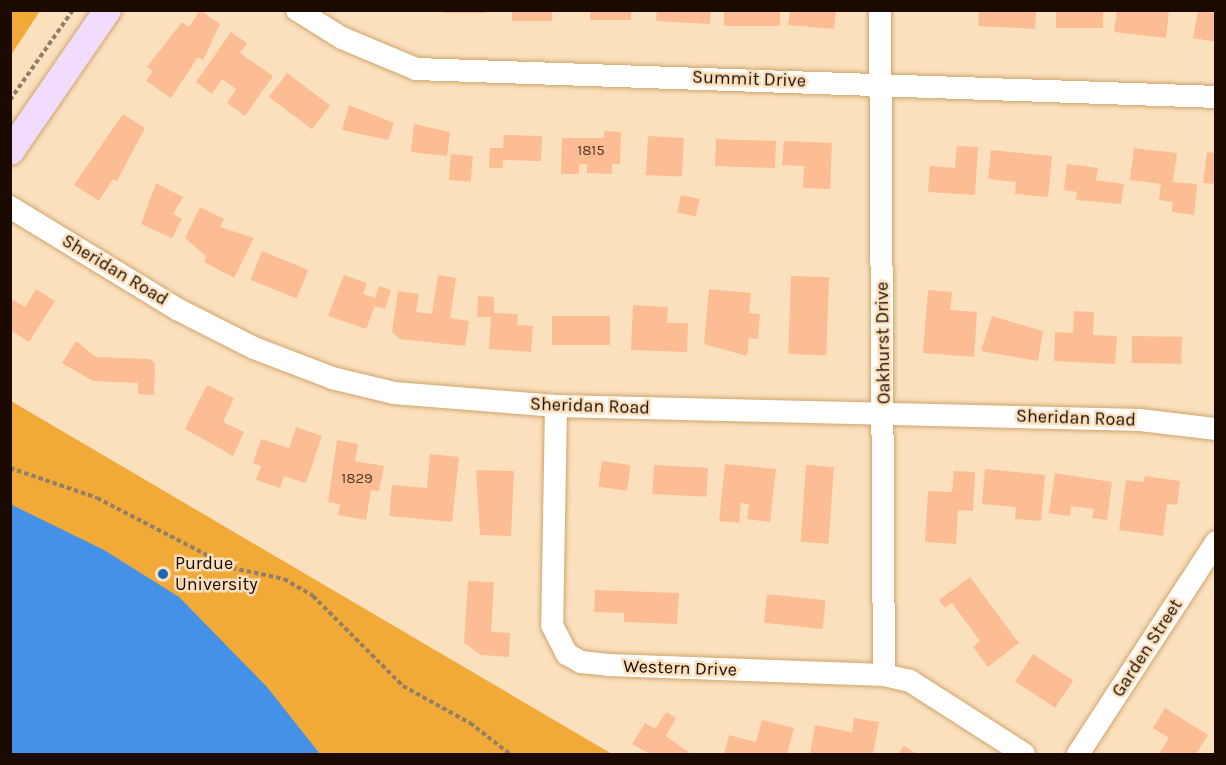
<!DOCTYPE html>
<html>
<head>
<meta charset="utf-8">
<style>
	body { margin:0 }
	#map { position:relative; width:1226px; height:765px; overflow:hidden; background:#fbe0be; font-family:Karla,sans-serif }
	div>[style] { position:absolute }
	.green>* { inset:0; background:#f1a938 }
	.water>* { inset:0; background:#4591e8 }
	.building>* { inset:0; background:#fcbd95; transform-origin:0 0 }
	.path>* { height:4px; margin-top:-2px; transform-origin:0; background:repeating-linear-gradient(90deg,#947e67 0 4.5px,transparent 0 7.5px) }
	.roads { filter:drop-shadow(0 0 2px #cfa46b) drop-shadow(0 0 2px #cfa46b) }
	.minor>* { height:22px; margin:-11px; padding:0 11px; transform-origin:11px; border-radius:11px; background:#fff }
	.major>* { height:27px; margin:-13.5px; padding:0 13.5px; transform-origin:13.5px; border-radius:13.5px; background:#f1dcfd }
	.dots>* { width:16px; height:16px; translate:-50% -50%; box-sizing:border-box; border:3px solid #fbe0be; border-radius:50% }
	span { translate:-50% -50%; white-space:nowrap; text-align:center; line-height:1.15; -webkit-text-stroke:5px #fbe0be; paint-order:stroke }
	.number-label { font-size:15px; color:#523725 }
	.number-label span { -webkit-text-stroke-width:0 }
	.street-label { font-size:18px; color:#1a0a00 }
	.poi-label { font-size:18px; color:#1a0a00 }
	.left { translate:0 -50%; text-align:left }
	.frame { position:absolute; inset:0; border:12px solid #1a0a00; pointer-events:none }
</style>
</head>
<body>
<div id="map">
	<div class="green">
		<div style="clip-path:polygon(11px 10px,40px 11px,11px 55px,10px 11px)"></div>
		<div style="clip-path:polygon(11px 401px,612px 754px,11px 754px)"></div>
	</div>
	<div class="water">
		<div style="clip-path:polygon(10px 504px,104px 550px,179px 597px,267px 687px,320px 754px,11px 754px)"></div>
	</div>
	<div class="building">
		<div style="clip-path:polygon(200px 10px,220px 24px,203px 60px,198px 57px,171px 98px,146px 81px,153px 71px,147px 67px,182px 22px,189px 27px)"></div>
		<div style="left:443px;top:10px;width:43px;height:3px"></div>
		<div style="left:512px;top:10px;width:40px;height:11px"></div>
		<div style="left:590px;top:10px;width:41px;height:10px"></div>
		<div style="clip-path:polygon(657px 10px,711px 10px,710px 24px,656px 21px)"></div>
		<div style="left:724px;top:10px;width:56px;height:16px"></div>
		<div style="clip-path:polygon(790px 10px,836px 10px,834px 29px,788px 25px)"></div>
		<div style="clip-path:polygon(979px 10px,1036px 10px,1035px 29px,978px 26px)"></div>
		<div style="left:1056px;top:10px;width:47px;height:18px"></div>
		<div style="clip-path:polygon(1117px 10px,1169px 10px,1166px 38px,1114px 32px)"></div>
		<div style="clip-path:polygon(1198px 11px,1216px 13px,1216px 42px,1193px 38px)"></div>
		<div style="clip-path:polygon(231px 32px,247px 43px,240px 53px,273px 76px,245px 116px,227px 103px,236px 89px,222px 79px,212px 94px,196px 82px)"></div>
		<div style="left:287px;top:73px;width:54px;height:30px;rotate:37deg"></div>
		<div style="clip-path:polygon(349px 105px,394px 123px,388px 140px,342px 130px)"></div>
		<div style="clip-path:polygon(123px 114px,145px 128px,117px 181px,113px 179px,99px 201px,74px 185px)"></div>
		<div style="clip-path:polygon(414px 124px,450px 132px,447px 156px,411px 152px)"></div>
		<div style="clip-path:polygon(604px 131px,621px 132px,620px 164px,612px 164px,612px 174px,587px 173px,587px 164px,579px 164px,579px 174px,561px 174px,562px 138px,604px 138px)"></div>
		<div style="clip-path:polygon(504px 135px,542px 136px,541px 161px,503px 160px,503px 168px,489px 168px,490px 148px,503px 148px)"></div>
		<div style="left:648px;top:136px;width:36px;height:39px;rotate:3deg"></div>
		<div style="left:716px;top:139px;width:60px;height:27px;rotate:2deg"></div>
		<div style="clip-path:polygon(784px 141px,832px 143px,830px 189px,803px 188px,804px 166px,782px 165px)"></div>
		<div style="clip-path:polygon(957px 146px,978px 147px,975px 195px,928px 192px,930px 166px,955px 168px)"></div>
		<div style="clip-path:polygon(1134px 148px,1177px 153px,1173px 182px,1197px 184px,1194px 215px,1172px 212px,1173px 202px,1159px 200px,1161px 184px,1130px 180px)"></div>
		<div style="clip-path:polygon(991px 150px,1052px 156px,1048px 197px,1015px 194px,1016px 182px,988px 179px)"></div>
		<div style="clip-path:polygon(1207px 152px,1216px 153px,1216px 184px,1203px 183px)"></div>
		<div style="left:451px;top:154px;width:22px;height:26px;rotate:5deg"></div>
		<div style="clip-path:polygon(1067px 164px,1098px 168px,1096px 180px,1124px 184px,1121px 204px,1076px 200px,1077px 192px,1064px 190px)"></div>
		<div style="clip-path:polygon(156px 183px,183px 197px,173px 214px,182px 219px,172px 238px,141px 224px)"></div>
		<div style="left:681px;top:195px;width:19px;height:18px;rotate:12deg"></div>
		<div style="clip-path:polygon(200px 207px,224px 219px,220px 227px,254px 238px,234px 278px,204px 262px,206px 256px,185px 238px)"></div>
		<div style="left:262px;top:251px;width:50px;height:31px;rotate:22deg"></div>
		<div style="clip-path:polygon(344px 275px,367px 283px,363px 294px,375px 298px,379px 286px,391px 290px,385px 309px,375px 306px,366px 329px,328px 316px)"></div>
		<div style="clip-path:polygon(438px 275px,456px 278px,450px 318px,469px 321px,465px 346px,399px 339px,392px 331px,398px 291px,419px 294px,416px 312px,432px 314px)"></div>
		<div style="left:791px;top:276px;width:38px;height:78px;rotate:2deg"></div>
		<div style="clip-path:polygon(36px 289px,55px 301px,29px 342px,10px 330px,10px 298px,25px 307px)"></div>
		<div style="clip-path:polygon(709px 289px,751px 293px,749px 313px,760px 314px,758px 339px,749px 338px,747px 356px,704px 344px)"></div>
		<div style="clip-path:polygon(928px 290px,952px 292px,950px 310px,977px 312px,974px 357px,923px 353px)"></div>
		<div style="clip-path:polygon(478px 296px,494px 297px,494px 313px,518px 314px,517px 325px,533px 326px,531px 352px,489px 349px,491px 317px,477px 317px)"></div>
		<div style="clip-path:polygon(633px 305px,668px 307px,667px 323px,688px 323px,687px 352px,631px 350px)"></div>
		<div style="clip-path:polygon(1074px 311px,1094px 312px,1093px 335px,1117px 336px,1115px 364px,1054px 361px,1055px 332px,1073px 333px)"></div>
		<div style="left:552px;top:316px;width:58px;height:29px"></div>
		<div style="clip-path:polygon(992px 316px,1043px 331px,1038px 361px,981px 351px)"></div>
		<div style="left:1132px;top:336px;width:50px;height:27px;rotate:1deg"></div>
		<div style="clip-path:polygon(76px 341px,96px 357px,150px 359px,155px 363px,154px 395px,138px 394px,138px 383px,93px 381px,62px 363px)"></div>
		<div style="clip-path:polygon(207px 385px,234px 398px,223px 422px,244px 432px,233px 456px,185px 429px)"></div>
		<div style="clip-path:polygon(296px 427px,322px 436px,306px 483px,284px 476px,280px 488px,256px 480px,261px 466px,253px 463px,261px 439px,289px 448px)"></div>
		<div style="clip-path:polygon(337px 440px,358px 444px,355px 461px,384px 466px,379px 491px,371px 490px,366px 520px,338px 515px,340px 504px,328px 502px)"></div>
		<div style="clip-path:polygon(430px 454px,459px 457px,452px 522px,389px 516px,392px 485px,427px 488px)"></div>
		<div style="left:602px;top:461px;width:29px;height:26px;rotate:8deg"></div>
		<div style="clip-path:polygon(725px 464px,776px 469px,770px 522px,747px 519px,749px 504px,741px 503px,739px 523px,719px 521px)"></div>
		<div style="left:654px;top:465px;width:54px;height:29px;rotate:3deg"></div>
		<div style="left:806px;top:465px;width:28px;height:77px;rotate:4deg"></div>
		<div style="clip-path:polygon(985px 469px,1045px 475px,1041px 521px,1015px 519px,1016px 507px,982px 504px)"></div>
		<div style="clip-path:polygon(476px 470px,514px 471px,511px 536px,480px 535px)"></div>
		<div style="clip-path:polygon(954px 471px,975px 472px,973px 511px,958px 510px,956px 544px,925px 542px,928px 491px,952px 492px)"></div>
		<div style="clip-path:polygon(1055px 473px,1112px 482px,1107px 520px,1092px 518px,1094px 509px,1071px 506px,1070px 516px,1049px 513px)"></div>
		<div style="clip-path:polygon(1145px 476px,1180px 481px,1177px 505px,1167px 504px,1163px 536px,1119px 530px,1126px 480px,1144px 482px)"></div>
		<div style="clip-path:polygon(970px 577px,1019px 643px,988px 667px,973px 647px,980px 641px,952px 603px,945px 608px,939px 600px)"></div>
		<div style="clip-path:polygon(468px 581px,494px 582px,491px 632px,510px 633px,509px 657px,481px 655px,464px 643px)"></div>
		<div style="clip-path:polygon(595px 590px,679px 593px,677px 624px,624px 622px,624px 613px,594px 612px)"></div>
		<div style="left:767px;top:594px;width:59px;height:29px;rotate:6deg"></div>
		<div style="left:1033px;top:654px;width:48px;height:33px;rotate:33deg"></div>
		<div style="clip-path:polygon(1165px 708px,1208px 735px,1196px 754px,1159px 754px,1169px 738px,1153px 728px)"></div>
		<div style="clip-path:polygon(666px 712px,676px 718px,666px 736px,691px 754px,650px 754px,632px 744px,645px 723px,655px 729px)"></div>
		<div style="clip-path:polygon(854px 718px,879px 722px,873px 754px,810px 754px,815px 725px,852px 732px)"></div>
		<div style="clip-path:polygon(762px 720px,794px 728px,787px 754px,724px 754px,729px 735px,756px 742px)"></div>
		<div style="clip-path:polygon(904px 746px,917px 754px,898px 754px)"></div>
	</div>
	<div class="path">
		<div style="left:10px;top:100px;width:110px;rotate:-55deg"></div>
		<div style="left:10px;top:468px;width:92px;rotate:19deg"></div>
		<div style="left:97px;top:498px;width:152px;rotate:27.4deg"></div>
		<div style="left:232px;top:568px;width:53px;rotate:11.9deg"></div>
		<div style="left:284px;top:579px;width:34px;rotate:30deg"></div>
		<div style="left:313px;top:596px;width:127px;rotate:45deg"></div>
		<div style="left:403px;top:686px;width:77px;rotate:28.9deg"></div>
		<div style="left:470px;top:723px;width:51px;rotate:37.8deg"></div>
	</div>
	<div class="roads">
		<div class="minor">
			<div style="left:297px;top:10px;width:53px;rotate:31.9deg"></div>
			<div style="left:342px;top:38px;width:80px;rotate:22.7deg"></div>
			<div style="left:416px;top:69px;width:800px;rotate:2deg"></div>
			<div style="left:880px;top:10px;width:665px;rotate:89.66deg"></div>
			<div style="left:10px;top:207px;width:196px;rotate:31.4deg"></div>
			<div style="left:177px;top:309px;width:86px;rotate:26.9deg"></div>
			<div style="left:254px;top:348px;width:84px;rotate:21deg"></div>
			<div style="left:332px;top:378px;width:64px;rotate:13.6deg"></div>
			<div style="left:394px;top:393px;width:163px;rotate:4.6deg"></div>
			<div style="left:556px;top:406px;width:584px;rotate:1.37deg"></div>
			<div style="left:1140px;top:420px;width:77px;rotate:6.8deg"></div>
			<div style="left:556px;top:406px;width:219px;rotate:91deg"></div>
			<div style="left:552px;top:625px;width:33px;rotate:63deg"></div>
			<div style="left:567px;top:654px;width:16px;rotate:30deg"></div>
			<div style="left:581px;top:662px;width:28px;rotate:6deg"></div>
			<div style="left:609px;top:665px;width:275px;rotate:2.1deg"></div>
			<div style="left:884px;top:675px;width:27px;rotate:13deg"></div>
			<div style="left:910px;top:681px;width:135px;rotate:32.6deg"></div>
			<div style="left:1078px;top:754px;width:253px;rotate:-56.9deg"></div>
		</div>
		<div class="major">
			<div style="left:10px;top:151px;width:171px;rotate:-55.5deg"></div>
		</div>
	</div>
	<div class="dots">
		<div style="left:163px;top:574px;background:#1d67b7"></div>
	</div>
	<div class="number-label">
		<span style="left:591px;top:151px">1815</span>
		<span style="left:357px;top:479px">1829</span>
	</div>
	<div class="street-label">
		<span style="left:749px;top:79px;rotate:2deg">Summit Drive</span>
		<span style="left:115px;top:270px;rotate:31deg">Sheridan Road</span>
		<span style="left:883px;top:343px;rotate:-91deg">Oakhurst Drive</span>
		<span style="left:590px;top:406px;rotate:2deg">Sheridan Road</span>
		<span style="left:1076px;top:418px;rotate:2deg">Sheridan Road</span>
		<span style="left:1147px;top:648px;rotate:-57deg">Garden Street</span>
		<span style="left:680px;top:668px;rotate:2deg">Western Drive</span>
	</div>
	<div class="poi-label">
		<span class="left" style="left:175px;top:574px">Purdue<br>University</span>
	</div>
	<div class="frame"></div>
</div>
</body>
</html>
